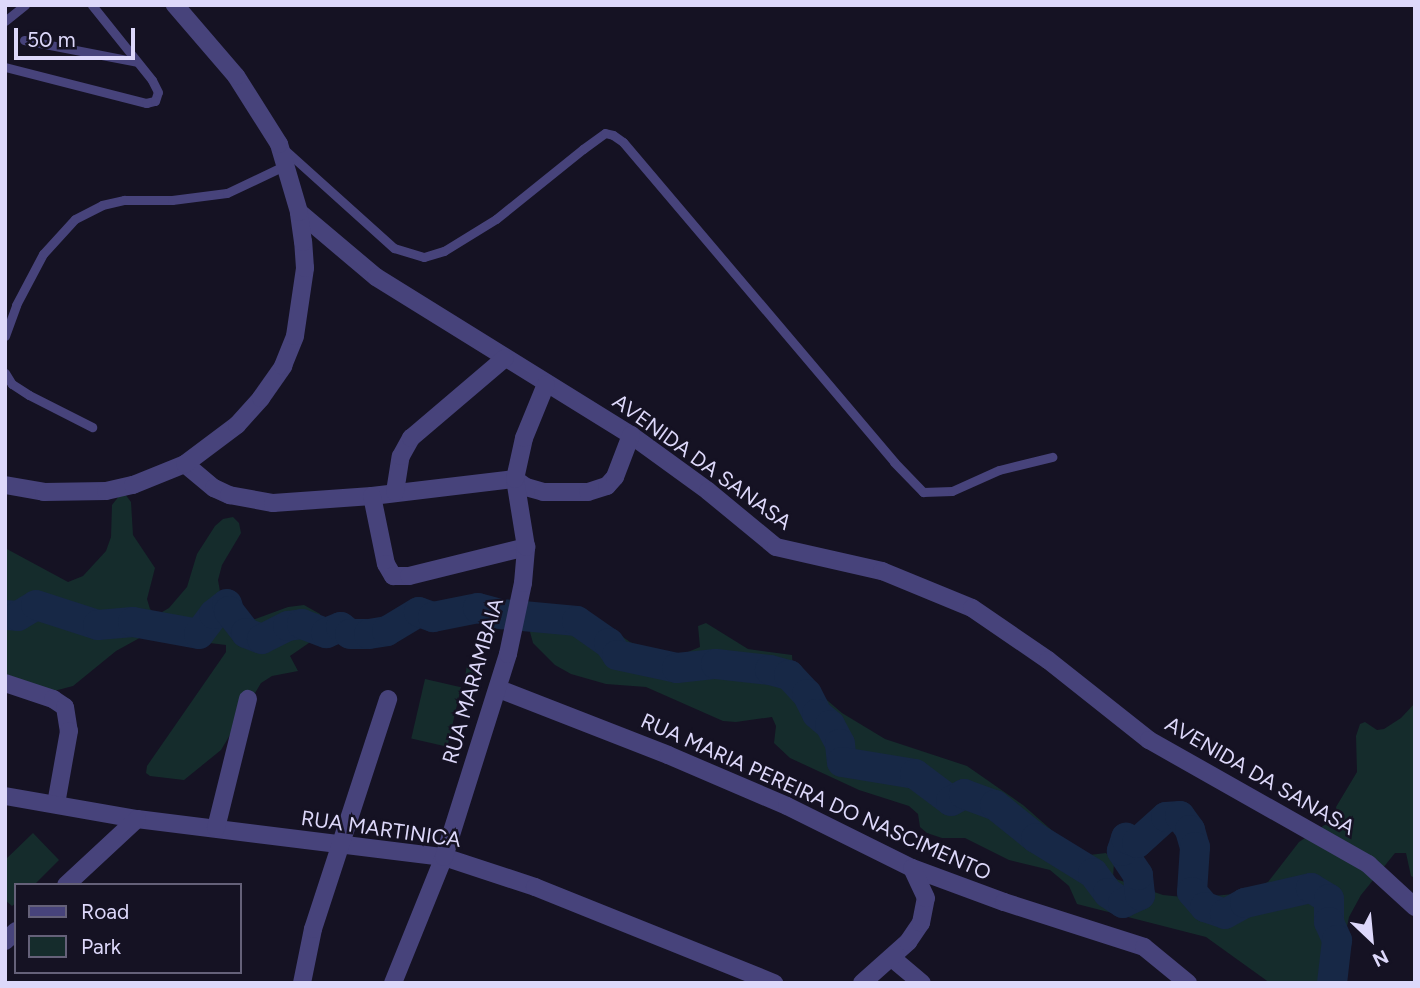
<!DOCTYPE html>
<html>
<head>
<meta charset="utf-8">
<style>
	body { margin:0 }
	#map { position:relative; width:1420px; height:988px; overflow:hidden; background:#151223; font-family:Figtree,sans-serif }
	div>[style] { position:absolute }
	.green>* { inset:0; background:#152c2c; transform-origin:0 0 }
	.river>* { height:30px; margin:-15px; padding:0 15px; transform-origin:15px; border-radius:15px; background:#172846 }
	.lane>* { height:9px; margin:-4.5px; padding:0 4.5px; transform-origin:4.5px; border-radius:4.5px; background:#47437b }
	.street>* { height:18px; margin:-9px; padding:0 9px; transform-origin:9px; border-radius:9px; background:#47437b }
	span { translate:-50% -50%; white-space:nowrap; text-align:center; line-height:1.15; -webkit-text-stroke:5px #151223; paint-order:stroke }
	.street-label { font-size:21px; color:#ddd8fa }
	.frame { position:absolute; inset:0; border:7px solid #ddd8fa; pointer-events:none }
	.legend { position:absolute; left:14px; top:883px; width:228px; height:91px; box-sizing:border-box; background:#151223; border:2px solid #656179; margin:0; padding:9px 12px; list-style:none; font-size:21px; color:#ddd8fa }
	.legend li { display:flex; align-items:center; gap:14px; height:35px }
	.legend b { width:35px; border:2px solid #656179 }
	.north { position:absolute; left:1336px; top:904px; width:70px; height:70px; -webkit-text-stroke:5px #151223; paint-order:stroke; rotate:154deg; font-size:19px; font-weight:700; line-height:28px; text-align:center; color:#ddd8fa }
	.north::after { content:''; display:block; margin:auto; width:24px; height:32px; background:#ddd8fa; clip-path:polygon(50% 0,100% 100%,50% 72%,0 100%) }
	.scale { position:absolute; left:14px; top:28px; width:121px; height:32px; box-sizing:border-box; border:4px solid #ddd8fa; border-top:0; padding-left:9px; font-size:21px; line-height:24px; white-space:nowrap; color:#ddd8fa; -webkit-text-stroke:5px #151223; paint-order:stroke }
</style>
</head>
<body>
<div id="map">
	<div class="green">
		<div style="clip-path:polygon(125px 494px,131px 502px,133px 535px,155px 568px,147px 599px,150px 609px,157px 615px,169px 608px,187px 587px,197px 554px,215px 526px,223px 519px,233px 517px,239px 523px,241px 533px,222px 565px,218px 580px,221px 597px,229px 610px,238px 620px,247px 622px,288px 607px,304px 605px,320px 614px,325px 625px,319px 636px,290px 656px,298px 671px,272px 676px,261px 683px,221px 750px,184px 780px,150px 776px,146px 773px,147px 766px,226px 652px,226px 645px,145px 635px,116px 651px,73px 686px,54px 691px,5px 674px,5px 548px,68px 582px,83px 576px,106px 551px,111px 537px,112px 505px,119px 496px)"></div>
		<div style="clip-path:polygon(542px 616px,567px 616px,613px 630px,630px 642px,647px 650px,683px 654px,700px 647px,698px 626px,706px 623px,748px 649px,792px 655px,793px 671px,842px 713px,885px 739px,967px 766px,1023px 805px,1081px 856px,1106px 853px,1114px 863px,1113px 878px,1163px 895px,1193px 898px,1244px 893px,1268px 882px,1299px 842px,1338px 816px,1336px 807px,1357px 772px,1356px 736px,1360px 724px,1365px 722px,1377px 730px,1384px 729px,1401px 718px,1415px 703px,1415px 878px,1411px 876px,1406px 853px,1395px 853px,1361px 895px,1349px 917px,1343px 946px,1339px 973px,1342px 983px,1270px 983px,1206px 937px,1077px 904px,1069px 886px,1050px 870px,1009px 860px,965px 838px,942px 838px,927px 833px,920px 827px,918px 814px,909px 806px,859px 790px,790px 758px,774px 743px,776px 726px,772px 717px,736px 722px,723px 721px,646px 687px,606px 684px,571px 674px,555px 665px,533px 643px,530px 632px)"></div>
		<div style="left:467px;top:664px;width:14px;height:22px;rotate:8deg"></div>
		<div style="left:425px;top:679px;width:37px;height:61px;rotate:13deg"></div>
		<div style="clip-path:polygon(33px 833px,59px 860px,34px 885px,16px 885px,16px 903px,12px 906px,5px 900px,5px 860px)"></div>
	</div>
	<div class="river">
		<div style="left:5px;top:615px;width:13px;rotate:4deg"></div>
		<div style="left:18px;top:616px;width:21px;rotate:-31deg"></div>
		<div style="left:36px;top:605px;width:65px;rotate:17.9deg"></div>
		<div style="left:98px;top:625px;width:35px;rotate:-5deg"></div>
		<div style="left:133px;top:622px;width:67px;rotate:10.3deg"></div>
		<div style="left:199px;top:634px;width:25px;rotate:-53deg"></div>
		<div style="left:214px;top:614px;width:16px;rotate:-38deg"></div>
		<div style="left:227px;top:604px;width:7px;rotate:74deg"></div>
		<div style="left:229px;top:611px;width:28px;rotate:52deg"></div>
		<div style="left:246px;top:633px;width:17px;rotate:21deg"></div>
		<div style="left:262px;top:639px;width:29px;rotate:-27deg"></div>
		<div style="left:288px;top:626px;width:14px;rotate:-8deg"></div>
		<div style="left:302px;top:624px;width:26px;rotate:21deg"></div>
		<div style="left:326px;top:633px;width:16px;rotate:-22deg"></div>
		<div style="left:341px;top:627px;width:11px;rotate:38deg"></div>
		<div style="left:350px;top:634px;width:19px"></div>
		<div style="left:369px;top:634px;width:18px;rotate:-9deg"></div>
		<div style="left:387px;top:631px;width:37px;rotate:-31deg"></div>
		<div style="left:419px;top:612px;width:15px;rotate:20deg"></div>
		<div style="left:433px;top:617px;width:46px;rotate:-11.3deg"></div>
		<div style="left:478px;top:608px;width:24px;rotate:15deg"></div>
		<div style="left:501px;top:614px;width:76px;rotate:5.3deg"></div>
		<div style="left:577px;top:621px;width:39px;rotate:35deg"></div>
		<div style="left:609px;top:643px;width:14px;rotate:56deg"></div>
		<div style="left:617px;top:655px;width:61px;rotate:12.2deg"></div>
		<div style="left:677px;top:668px;width:39px;rotate:-6deg"></div>
		<div style="left:716px;top:664px;width:54px;rotate:6.3deg"></div>
		<div style="left:770px;top:670px;width:20px;rotate:15deg"></div>
		<div style="left:789px;top:675px;width:26px;rotate:47deg"></div>
		<div style="left:807px;top:694px;width:22px;rotate:63deg"></div>
		<div style="left:817px;top:714px;width:17px;rotate:40deg"></div>
		<div style="left:830px;top:725px;width:21px;rotate:62deg"></div>
		<div style="left:840px;top:744px;width:18px;rotate:84deg"></div>
		<div style="left:842px;top:762px;width:74px;rotate:9.3deg"></div>
		<div style="left:915px;top:774px;width:45px;rotate:36.9deg"></div>
		<div style="left:951px;top:801px;width:15px;rotate:-28deg"></div>
		<div style="left:964px;top:794px;width:33px;rotate:20deg"></div>
		<div style="left:995px;top:805px;width:53px;rotate:38.8deg"></div>
		<div style="left:1036px;top:838px;width:67px;rotate:31.6deg"></div>
		<div style="left:1093px;top:873px;width:25px;rotate:53deg"></div>
		<div style="left:1108px;top:893px;width:18px;rotate:34deg"></div>
		<div style="left:1123px;top:903px;width:19px;rotate:-25deg"></div>
		<div style="left:1140px;top:895px;width:20px;rotate:-96deg"></div>
		<div style="left:1138px;top:875px;width:29px;rotate:-124deg"></div>
		<div style="left:1122px;top:851px;width:14px;rotate:-73deg"></div>
		<div style="left:1126px;top:838px;width:12px;rotate:24deg"></div>
		<div style="left:1137px;top:843px;width:39px;rotate:-42deg"></div>
		<div style="left:1166px;top:817px;width:14px;rotate:-4deg"></div>
		<div style="left:1180px;top:816px;width:17px;rotate:54deg"></div>
		<div style="left:1190px;top:830px;width:18px;rotate:74deg"></div>
		<div style="left:1195px;top:847px;width:45px;rotate:93.8deg"></div>
		<div style="left:1192px;top:892px;width:20px;rotate:49deg"></div>
		<div style="left:1205px;top:907px;width:21px;rotate:19deg"></div>
		<div style="left:1225px;top:914px;width:23px;rotate:-29deg"></div>
		<div style="left:1245px;top:903px;width:68px;rotate:-12.8deg"></div>
		<div style="left:1311px;top:888px;width:21px;rotate:31deg"></div>
		<div style="left:1329px;top:899px;width:23px;rotate:90deg"></div>
		<div style="left:1329px;top:922px;width:20px;rotate:66deg"></div>
		<div style="left:1337px;top:940px;width:43px;rotate:96.6deg"></div>
	</div>
	<div class="lane">
		<div style="left:5px;top:21px;width:26px;rotate:-39deg"></div>
		<div style="left:24px;top:40px;width:115px;rotate:11deg"></div>
		<div style="left:5px;top:67px;width:146px;rotate:14.3deg"></div>
		<div style="left:146px;top:103px;width:9px;rotate:-13deg"></div>
		<div style="left:155px;top:101px;width:9px;rotate:-72deg"></div>
		<div style="left:158px;top:92px;width:13px;rotate:-117deg"></div>
		<div style="left:152px;top:80px;width:96px;rotate:-128.7deg"></div>
		<div style="left:285px;top:150px;width:147px;rotate:42deg"></div>
		<div style="left:394px;top:248px;width:31px;rotate:17deg"></div>
		<div style="left:424px;top:257px;width:21px;rotate:-17deg"></div>
		<div style="left:444px;top:251px;width:61px;rotate:-31.6deg"></div>
		<div style="left:496px;top:219px;width:112px;rotate:-38.8deg"></div>
		<div style="left:583px;top:149px;width:27px;rotate:-36deg"></div>
		<div style="left:605px;top:133px;width:8px;rotate:14deg"></div>
		<div style="left:613px;top:135px;width:12px;rotate:35deg"></div>
		<div style="left:623px;top:142px;width:419px;rotate:49.7deg"></div>
		<div style="left:894px;top:462px;width:42px;rotate:46deg"></div>
		<div style="left:923px;top:492px;width:29px;rotate:-2deg"></div>
		<div style="left:952px;top:491px;width:51px;rotate:-24.1deg"></div>
		<div style="left:999px;top:470px;width:55px;rotate:-13.8deg"></div>
		<div style="left:5px;top:336px;width:33px;rotate:-70deg"></div>
		<div style="left:16px;top:305px;width:58px;rotate:-62.1deg"></div>
		<div style="left:43px;top:254px;width:47px;rotate:-47.6deg"></div>
		<div style="left:75px;top:219px;width:30px;rotate:-27deg"></div>
		<div style="left:102px;top:205px;width:23px;rotate:-13deg"></div>
		<div style="left:124px;top:200px;width:48px"></div>
		<div style="left:172px;top:200px;width:55px;rotate:-7.3deg"></div>
		<div style="left:227px;top:193px;width:65px;rotate:-25.4deg"></div>
		<div style="left:5px;top:373px;width:13px;rotate:58deg"></div>
		<div style="left:12px;top:384px;width:20px;rotate:33deg"></div>
		<div style="left:29px;top:395px;width:71px;rotate:26.9deg"></div>
	</div>
	<div class="street">
		<div style="left:299px;top:212px;width:101px;rotate:40.2deg"></div>
		<div style="left:376px;top:277px;width:300px;rotate:31.8deg"></div>
		<div style="left:631px;top:435px;width:95px;rotate:36deg"></div>
		<div style="left:708px;top:491px;width:88px;rotate:39.5deg"></div>
		<div style="left:776px;top:547px;width:109px;rotate:12.8deg"></div>
		<div style="left:882px;top:571px;width:97px;rotate:22.3deg"></div>
		<div style="left:972px;top:608px;width:92px;rotate:34.4deg"></div>
		<div style="left:1048px;top:660px;width:129px;rotate:38.4deg"></div>
		<div style="left:1149px;top:740px;width:252px;rotate:29.5deg"></div>
		<div style="left:1368px;top:864px;width:64px;rotate:42.5deg"></div>
		<div style="left:185px;top:464px;width:38px;rotate:40deg"></div>
		<div style="left:214px;top:488px;width:17px;rotate:25deg"></div>
		<div style="left:229px;top:495px;width:45px;rotate:10.3deg"></div>
		<div style="left:273px;top:503px;width:99px;rotate:-4deg"></div>
		<div style="left:372px;top:496px;width:144px;rotate:-6.8deg"></div>
		<div style="left:515px;top:479px;width:14px;rotate:36deg"></div>
		<div style="left:526px;top:487px;width:18px;rotate:16deg"></div>
		<div style="left:543px;top:492px;width:45px"></div>
		<div style="left:588px;top:492px;width:20px;rotate:-18deg"></div>
		<div style="left:607px;top:486px;width:12px;rotate:-48deg"></div>
		<div style="left:615px;top:477px;width:45px;rotate:-69.1deg"></div>
		<div style="left:5px;top:485px;width:40px;rotate:10deg"></div>
		<div style="left:44px;top:492px;width:62px;rotate:-0.9deg"></div>
		<div style="left:106px;top:491px;width:28px;rotate:-13deg"></div>
		<div style="left:133px;top:485px;width:56px;rotate:-22deg"></div>
		<div style="left:185px;top:464px;width:65px;rotate:-36.9deg"></div>
		<div style="left:237px;top:425px;width:36px;rotate:-48deg"></div>
		<div style="left:261px;top:398px;width:39px;rotate:-55deg"></div>
		<div style="left:283px;top:366px;width:32px;rotate:-68deg"></div>
		<div style="left:295px;top:336px;width:69px;rotate:-81.6deg"></div>
		<div style="left:305px;top:268px;width:26px;rotate:-94deg"></div>
		<div style="left:303px;top:242px;width:30px;rotate:-98deg"></div>
		<div style="left:299px;top:212px;width:71px;rotate:-106.4deg"></div>
		<div style="left:279px;top:144px;width:80px;rotate:-122.3deg"></div>
		<div style="left:236px;top:76px;width:94px;rotate:-130.7deg"></div>
		<div style="left:395px;top:492px;width:36px;rotate:-81deg"></div>
		<div style="left:401px;top:456px;width:21px;rotate:-61deg"></div>
		<div style="left:411px;top:438px;width:123px;rotate:-40.4deg"></div>
		<div style="left:372px;top:496px;width:69px;rotate:78.4deg"></div>
		<div style="left:386px;top:564px;width:14px;rotate:60deg"></div>
		<div style="left:393px;top:576px;width:16px"></div>
		<div style="left:409px;top:576px;width:121px;rotate:-13.9deg"></div>
		<div style="left:5px;top:683px;width:51px;rotate:18.4deg"></div>
		<div style="left:53px;top:699px;width:14px;rotate:34deg"></div>
		<div style="left:65px;top:707px;width:24px;rotate:81deg"></div>
		<div style="left:69px;top:731px;width:74px;rotate:100.1deg"></div>
		<div style="left:499px;top:689px;width:181px;rotate:21.3deg"></div>
		<div style="left:668px;top:755px;width:129px;rotate:23.2deg"></div>
		<div style="left:787px;top:806px;width:140px;rotate:26.4deg"></div>
		<div style="left:912px;top:868px;width:98px;rotate:20.3deg"></div>
		<div style="left:1004px;top:902px;width:147px;rotate:17.8deg"></div>
		<div style="left:1144px;top:947px;width:57px;rotate:39.3deg"></div>
		<div style="left:5px;top:796px;width:134px;rotate:9.9deg"></div>
		<div style="left:137px;top:819px;width:309px;rotate:7.1deg"></div>
		<div style="left:444px;top:857px;width:96px;rotate:18.2deg"></div>
		<div style="left:535px;top:887px;width:258px;rotate:21.9deg"></div>
		<div style="left:216px;top:828px;width:133px;rotate:-76.1deg"></div>
		<div style="left:66px;top:885px;width:97px;rotate:-42.9deg"></div>
		<div style="left:5px;top:941px;width:15px;rotate:-42deg"></div>
		<div style="left:892px;top:958px;width:39px;rotate:40deg"></div>
		<div style="left:302px;top:983px;width:55px;rotate:-78.5deg"></div>
		<div style="left:313px;top:929px;width:242px;rotate:-71.9deg"></div>
		<div style="left:393px;top:983px;width:136px;rotate:-68deg"></div>
		<div style="left:444px;top:857px;width:213px;rotate:-72.5deg"></div>
		<div style="left:508px;top:654px;width:73px;rotate:-78.1deg"></div>
		<div style="left:523px;top:583px;width:36px;rotate:-85deg"></div>
		<div style="left:526px;top:547px;width:69px;rotate:-99.2deg"></div>
		<div style="left:515px;top:479px;width:42px;rotate:-77.6deg"></div>
		<div style="left:524px;top:438px;width:58px;rotate:-67.8deg"></div>
		<div style="left:862px;top:983px;width:62px;rotate:-41.7deg"></div>
		<div style="left:908px;top:942px;width:23px;rotate:-56deg"></div>
		<div style="left:921px;top:923px;width:25px;rotate:-79deg"></div>
		<div style="left:926px;top:898px;width:33px;rotate:-115deg"></div>
	</div>
	<div class="street-label">
		<span style="left:702px;top:462px;rotate:36deg">AVENIDA DA SANASA</span>
		<span style="left:473px;top:681px;rotate:-74deg">RUA MARAMBAIA</span>
		<span style="left:1260px;top:776px;rotate:30deg">AVENIDA DA SANASA</span>
		<span style="left:816px;top:797px;rotate:24deg">RUA MARIA PEREIRA DO NASCIMENTO</span>
		<span style="left:381px;top:829px;rotate:8deg">RUA MARTINICA</span>
	</div>
	<div class="frame"></div>
	<ul class="legend">
	<li><b style="height:9px;background:#47437b"></b>Road</li>
	<li><b style="height:19px;background:#152c2c"></b>Park</li>
	</ul>
	<div class="north">N</div>
	<div class="scale">50 m</div>
</div>
</body>
</html>
